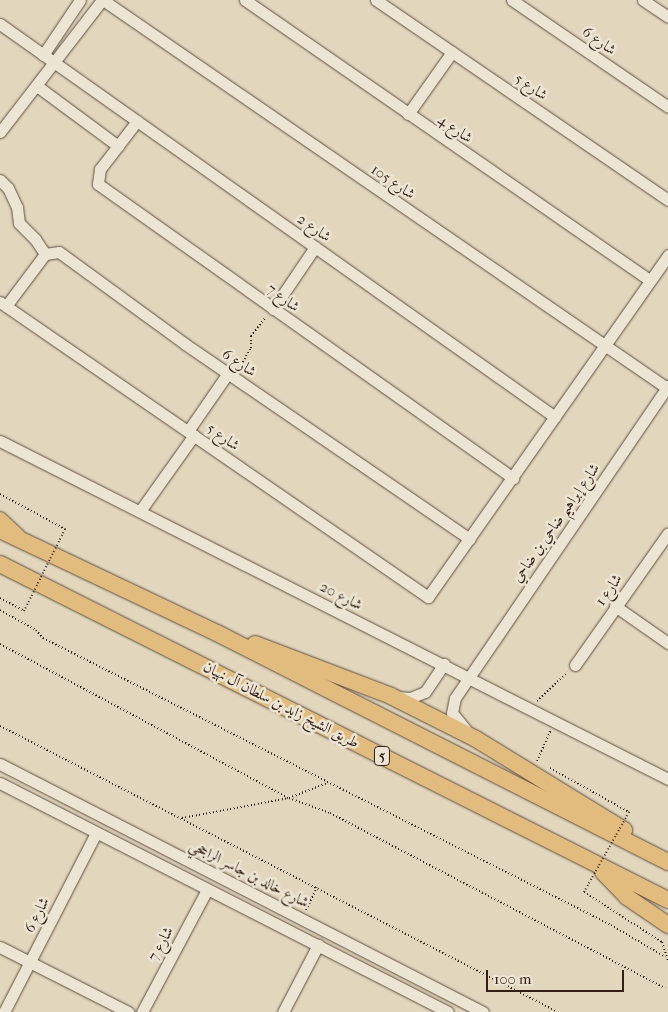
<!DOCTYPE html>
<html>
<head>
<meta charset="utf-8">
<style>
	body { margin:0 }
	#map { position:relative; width:668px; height:1012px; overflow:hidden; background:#e2d7bd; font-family:"IM FELL French Canon",Amiri,serif }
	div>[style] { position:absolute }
	.path>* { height:2px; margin-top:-1px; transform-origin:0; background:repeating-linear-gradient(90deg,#341f16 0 1px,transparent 0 3.5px) }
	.roads { filter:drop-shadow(0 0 1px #604d40) drop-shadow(0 0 1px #604d40) }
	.minor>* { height:11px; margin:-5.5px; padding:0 5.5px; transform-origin:5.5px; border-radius:5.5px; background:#ece5d4 }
	.major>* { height:14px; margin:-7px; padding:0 7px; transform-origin:7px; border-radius:7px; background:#e1bc7e }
	.highway>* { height:16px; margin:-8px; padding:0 8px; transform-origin:8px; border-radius:8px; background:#e1bc7e }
	.path-bridge>* { height:2px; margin-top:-1px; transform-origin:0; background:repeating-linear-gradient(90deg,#341f16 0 1px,transparent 0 3.5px) }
	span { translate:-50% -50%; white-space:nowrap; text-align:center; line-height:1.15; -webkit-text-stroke:5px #ece5d4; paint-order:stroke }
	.shield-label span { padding:1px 4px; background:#ece5d4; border:1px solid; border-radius:4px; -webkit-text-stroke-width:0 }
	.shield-label { font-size:14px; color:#341f16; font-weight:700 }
	.street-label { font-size:15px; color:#341f16 }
	.scale { position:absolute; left:486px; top:970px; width:138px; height:22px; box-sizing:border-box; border:2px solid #341f16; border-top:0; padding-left:6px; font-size:15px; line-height:18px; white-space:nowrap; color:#341f16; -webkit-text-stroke:4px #ece5d4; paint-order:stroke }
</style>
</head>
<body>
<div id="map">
	<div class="path">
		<div style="left:239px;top:368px;width:23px;rotate:-59deg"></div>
		<div style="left:251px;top:348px;width:12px;rotate:-90deg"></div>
		<div style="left:251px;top:336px;width:24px;rotate:-52deg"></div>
		<div style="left:0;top:494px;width:74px;rotate:28.3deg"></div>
		<div style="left:0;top:598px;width:27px;rotate:28deg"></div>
		<div style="left:0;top:610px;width:41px;rotate:29.1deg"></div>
		<div style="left:36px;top:630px;width:11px;rotate:49deg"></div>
		<div style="left:43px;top:638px;width:636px;rotate:26.81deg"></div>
		<div style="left:611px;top:925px;width:61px;rotate:30.3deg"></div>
		<div style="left:0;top:644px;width:327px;rotate:28.1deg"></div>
		<div style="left:289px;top:798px;width:44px;rotate:20.1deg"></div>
		<div style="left:330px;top:813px;width:378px;rotate:27.6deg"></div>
		<div style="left:537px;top:701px;width:42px;rotate:-43.1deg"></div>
		<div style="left:0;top:726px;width:627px;rotate:27.14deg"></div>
		<div style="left:537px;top:761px;width:34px;rotate:-66deg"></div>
		<div style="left:550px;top:768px;width:90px;rotate:29.1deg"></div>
		<div style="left:182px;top:818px;width:109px;rotate:-10.6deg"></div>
		<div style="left:289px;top:798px;width:41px;rotate:-21.5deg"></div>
		<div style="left:584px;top:892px;width:93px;rotate:32.7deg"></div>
		<div style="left:662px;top:942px;width:19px;rotate:72deg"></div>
		<div style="left:306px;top:910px;width:25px;rotate:-64deg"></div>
	</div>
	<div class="roads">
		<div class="minor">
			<div style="left:103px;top:0;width:685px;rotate:34.53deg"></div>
			<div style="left:245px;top:0;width:492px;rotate:34.7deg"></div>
			<div style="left:376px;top:0;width:354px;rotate:34.4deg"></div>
			<div style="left:512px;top:0;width:189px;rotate:34.4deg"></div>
			<div style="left:643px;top:0;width:30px;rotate:34deg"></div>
			<div style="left:0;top:24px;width:680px;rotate:35.3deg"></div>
			<div style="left:43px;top:55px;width:66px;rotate:-56.1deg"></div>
			<div style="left:37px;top:86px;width:101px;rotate:36.5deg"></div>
			<div style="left:408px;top:114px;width:76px;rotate:-54.6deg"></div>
			<div style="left:137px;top:121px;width:61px;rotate:127.6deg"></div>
			<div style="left:100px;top:169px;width:15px;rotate:98deg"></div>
			<div style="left:98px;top:184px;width:509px;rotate:35.32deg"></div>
			<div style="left:0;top:132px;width:167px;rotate:-52.3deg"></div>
			<div style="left:0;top:180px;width:11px;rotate:45deg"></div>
			<div style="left:8px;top:188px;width:21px;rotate:65deg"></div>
			<div style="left:17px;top:207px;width:16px;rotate:83deg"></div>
			<div style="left:19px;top:223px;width:23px;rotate:45deg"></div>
			<div style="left:35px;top:239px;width:18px;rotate:56deg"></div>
			<div style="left:0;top:302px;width:520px;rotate:34.58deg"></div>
			<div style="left:428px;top:597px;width:418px;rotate:-54.9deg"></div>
			<div style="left:6px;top:306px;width:65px;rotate:-53.1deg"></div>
			<div style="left:45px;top:254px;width:14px;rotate:-8deg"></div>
			<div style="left:59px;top:252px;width:156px;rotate:36.1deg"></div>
			<div style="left:185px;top:344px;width:345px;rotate:34.4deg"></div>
			<div style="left:273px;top:309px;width:75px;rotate:-55.9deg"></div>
			<div style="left:188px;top:431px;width:70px;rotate:-55.4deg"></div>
			<div style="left:0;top:441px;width:749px;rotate:26.84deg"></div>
			<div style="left:140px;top:511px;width:93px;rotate:-54.6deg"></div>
			<div style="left:615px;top:606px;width:65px;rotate:34.9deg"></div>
			<div style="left:575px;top:665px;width:161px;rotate:-54.8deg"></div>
			<div style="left:397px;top:697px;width:13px;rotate:4deg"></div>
			<div style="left:410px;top:698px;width:16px;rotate:-22deg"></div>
			<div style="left:425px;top:692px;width:34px;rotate:-56deg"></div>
			<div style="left:466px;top:730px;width:22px;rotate:-129deg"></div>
			<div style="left:452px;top:713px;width:15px;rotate:-79deg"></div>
			<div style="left:455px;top:698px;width:378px;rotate:-55.7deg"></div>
			<div style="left:0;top:764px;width:543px;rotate:27.18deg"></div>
			<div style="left:0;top:783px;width:503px;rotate:27.07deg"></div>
			<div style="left:0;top:947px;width:144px;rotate:26.9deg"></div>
			<div style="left:4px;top:1012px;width:201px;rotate:-62.8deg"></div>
			<div style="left:142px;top:1012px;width:138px;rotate:-62deg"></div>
			<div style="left:283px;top:1012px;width:76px;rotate:-62.4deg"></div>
		</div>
		<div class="major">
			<div style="left:0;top:519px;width:25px;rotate:43deg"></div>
		</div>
		<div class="highway">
			<div style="left:0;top:530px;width:240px;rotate:25.4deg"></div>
			<div style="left:217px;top:633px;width:506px;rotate:26.92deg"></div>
			<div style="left:0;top:564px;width:748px;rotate:26.7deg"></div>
			<div style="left:255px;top:644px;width:146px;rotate:20.9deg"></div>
			<div style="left:391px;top:696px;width:95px;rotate:26.8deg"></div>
			<div style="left:476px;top:739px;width:174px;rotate:31.6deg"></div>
			<div style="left:603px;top:872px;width:35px;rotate:46deg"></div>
			<div style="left:627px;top:897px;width:50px;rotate:34.3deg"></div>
		</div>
	</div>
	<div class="path-bridge">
		<div style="left:24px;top:611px;width:92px;rotate:-63.4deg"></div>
		<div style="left:584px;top:892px;width:92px;rotate:-60.6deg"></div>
	</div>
	<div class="shield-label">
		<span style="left:382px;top:756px">5</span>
	</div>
	<div class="street-label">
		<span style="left:599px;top:41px;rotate:35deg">شارع 6</span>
		<span style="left:531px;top:87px;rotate:34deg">شارع 5</span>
		<span style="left:455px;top:129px;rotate:34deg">شارع 4</span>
		<span style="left:393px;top:182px;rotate:34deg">شارع 105</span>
		<span style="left:314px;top:228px;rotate:35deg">شارع 2</span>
		<span style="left:283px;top:298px;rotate:36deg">شارع 7</span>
		<span style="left:239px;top:363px;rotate:34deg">شارع 6</span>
		<span style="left:223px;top:437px;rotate:35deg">شارع 5</span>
		<span style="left:556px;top:523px;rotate:-55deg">شارع إبراهيم ضاحي بن ضاحي</span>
		<span style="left:609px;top:590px;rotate:-55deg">شارع 1</span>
		<span style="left:341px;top:596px;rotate:27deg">شارع 20</span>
		<span style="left:281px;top:705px;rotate:27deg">طريق الشيخ زايد بن سلطان آل نهيان</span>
		<span style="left:249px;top:874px;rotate:27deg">شارع خالد بن جاسر الراجحي</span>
		<span style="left:37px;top:915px;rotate:-63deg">شارع 6</span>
		<span style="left:161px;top:944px;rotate:-62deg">شارع 7</span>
	</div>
	<div class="scale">100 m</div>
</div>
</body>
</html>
